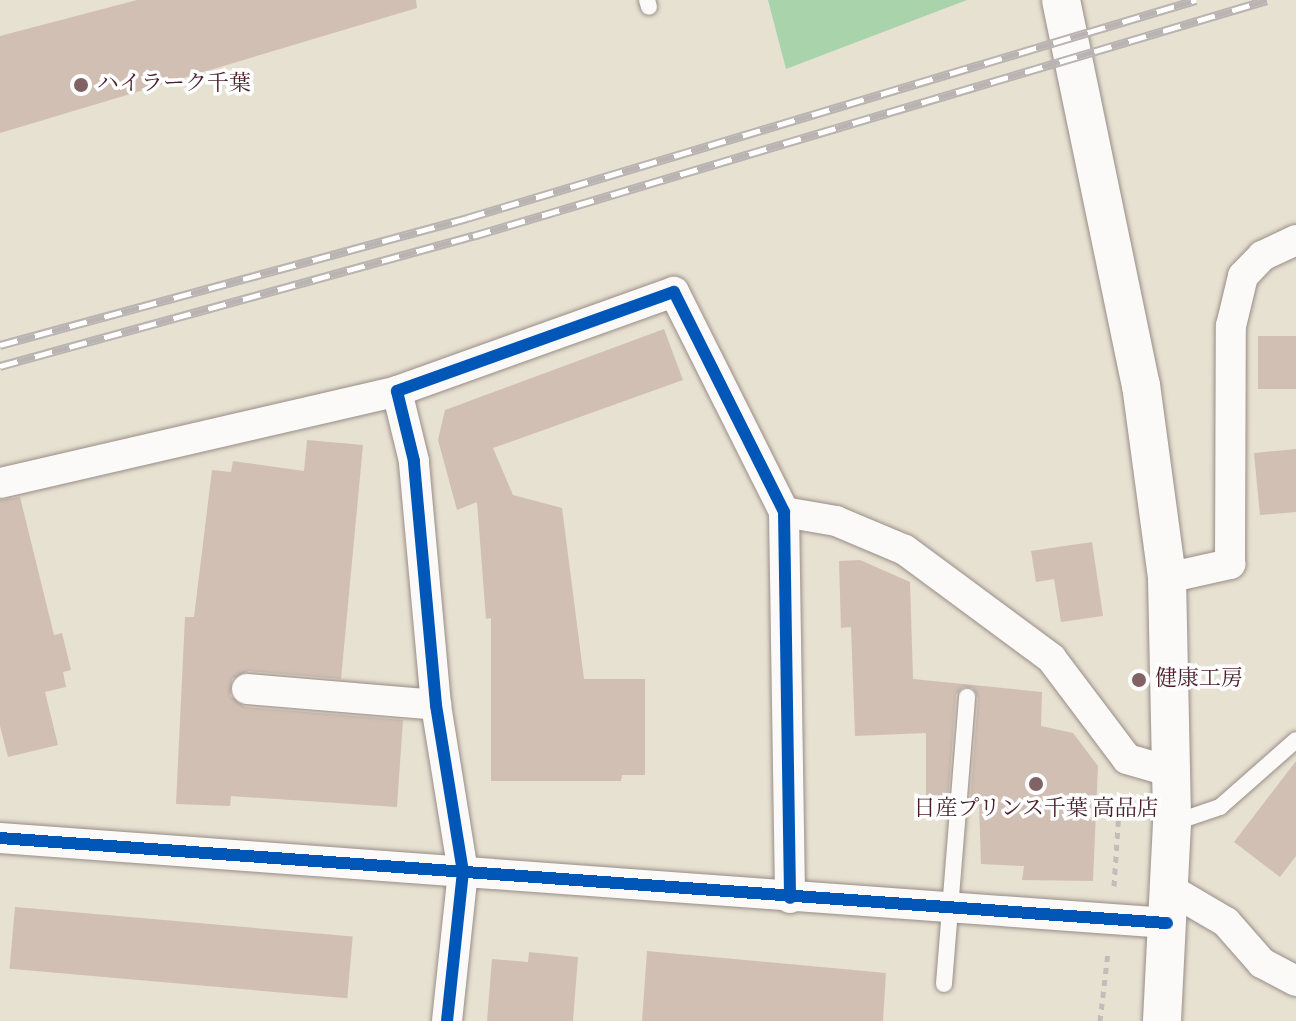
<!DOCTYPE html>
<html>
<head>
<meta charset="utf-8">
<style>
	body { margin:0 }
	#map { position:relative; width:1296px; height:1021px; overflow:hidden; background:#e7e1d1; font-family:Vollkorn,"Noto Serif JP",serif }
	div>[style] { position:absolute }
	.green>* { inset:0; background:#a9d4ab }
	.building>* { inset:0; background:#d1bfb4; transform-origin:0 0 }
	.path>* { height:5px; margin-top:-2.5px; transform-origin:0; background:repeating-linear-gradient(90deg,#c2bcbb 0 6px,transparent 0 12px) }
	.roads { filter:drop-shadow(0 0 2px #988d87) drop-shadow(0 0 2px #988d87) }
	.service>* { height:16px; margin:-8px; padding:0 8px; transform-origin:8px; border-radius:8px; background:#fbfaf8 }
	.minor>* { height:30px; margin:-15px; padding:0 15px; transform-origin:15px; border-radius:15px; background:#fbfaf8 }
	.tertiary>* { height:38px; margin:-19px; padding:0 19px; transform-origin:19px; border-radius:19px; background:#fbfaf8 }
	.rail>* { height:9px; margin-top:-4.5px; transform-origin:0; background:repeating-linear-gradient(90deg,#fff 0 18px,#b9b3b2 0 36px); box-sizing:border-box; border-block:2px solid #b9b3b2 }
	.cycleway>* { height:12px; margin:-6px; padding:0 6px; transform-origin:6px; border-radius:6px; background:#0057b8 }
	.dots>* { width:22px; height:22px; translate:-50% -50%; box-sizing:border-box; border:4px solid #fff; border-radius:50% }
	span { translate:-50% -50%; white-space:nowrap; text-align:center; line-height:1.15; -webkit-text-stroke:7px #fff; paint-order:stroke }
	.poi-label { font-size:22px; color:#4a1f2b }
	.left { translate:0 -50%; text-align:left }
</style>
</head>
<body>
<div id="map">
	<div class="green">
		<div style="clip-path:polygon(768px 0,967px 0,786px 69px)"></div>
	</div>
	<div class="building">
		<div style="clip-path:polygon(137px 0,416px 0,417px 8px,0 133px,0 36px)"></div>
		<div style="clip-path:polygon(664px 329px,683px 380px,493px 448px,513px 495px,562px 508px,584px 679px,645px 679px,645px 775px,622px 775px,621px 781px,491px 781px,491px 618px,486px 619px,477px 502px,457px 510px,438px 440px,445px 410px)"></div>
		<div style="left:1296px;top:336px;width:53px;height:38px;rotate:90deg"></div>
		<div style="clip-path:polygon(307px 440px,363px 445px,341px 679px,248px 671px,232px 679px,230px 696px,245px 707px,403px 720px,397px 807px,231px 796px,230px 806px,176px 804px,185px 617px,194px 617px,212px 470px,231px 472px,233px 461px,304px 471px)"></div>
		<div style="clip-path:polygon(1296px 449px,1296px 512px,1260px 515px,1254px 453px)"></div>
		<div style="clip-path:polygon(20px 497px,54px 635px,62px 633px,71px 670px,63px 672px,66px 687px,45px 692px,58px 745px,8px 757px,0 726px,0 500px)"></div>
		<div style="clip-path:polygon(1092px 542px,1103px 616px,1061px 622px,1054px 579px,1036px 582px,1031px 551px)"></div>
		<div style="clip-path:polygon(860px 560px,910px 582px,913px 679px,1042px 692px,1041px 726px,1073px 733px,1098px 766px,1093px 881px,1022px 880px,1024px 866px,981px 864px,979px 803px,970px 802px,978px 698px,973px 688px,963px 687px,956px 695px,948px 800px,926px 798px,926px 733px,855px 736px,851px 627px,841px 628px,839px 561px)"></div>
		<div style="clip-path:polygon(1296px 761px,1296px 856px,1280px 877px,1234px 842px)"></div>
		<div style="left:15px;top:907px;width:339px;height:62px;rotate:5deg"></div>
		<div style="clip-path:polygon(647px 951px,886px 973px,883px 1021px,642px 1021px)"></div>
		<div style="clip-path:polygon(529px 952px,578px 957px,573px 1021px,487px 1021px,492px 959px,528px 962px)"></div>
	</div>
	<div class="path">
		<div style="left:1114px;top:886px;width:90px;rotate:-86.2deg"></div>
		<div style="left:1100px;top:1021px;width:69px;rotate:-83.4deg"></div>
	</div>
	<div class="roads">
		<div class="service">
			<div style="left:647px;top:0;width:7px;rotate:74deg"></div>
			<div style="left:1173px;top:823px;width:50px;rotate:-18.8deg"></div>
			<div style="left:1220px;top:807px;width:101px;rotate:-41.4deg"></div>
			<div style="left:944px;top:984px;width:288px;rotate:-85.4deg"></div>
		</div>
		<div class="minor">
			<div style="left:0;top:483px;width:408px;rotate:-13deg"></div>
			<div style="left:784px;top:512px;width:53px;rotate:9.8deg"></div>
			<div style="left:836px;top:521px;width:75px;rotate:22.8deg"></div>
			<div style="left:905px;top:550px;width:182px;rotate:36.5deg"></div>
			<div style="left:1051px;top:658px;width:126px;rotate:53deg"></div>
			<div style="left:1127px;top:759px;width:47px;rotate:16.1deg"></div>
			<div style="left:1167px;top:578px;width:65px;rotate:-12.5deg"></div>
			<div style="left:1230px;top:564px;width:238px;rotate:-89.8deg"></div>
			<div style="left:1231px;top:326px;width:51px;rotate:-76.5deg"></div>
			<div style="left:1243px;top:276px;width:28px;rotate:-46deg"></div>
			<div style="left:1262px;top:256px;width:38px;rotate:-25deg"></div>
			<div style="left:247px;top:689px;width:190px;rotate:4.8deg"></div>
			<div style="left:0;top:838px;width:1170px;rotate:4.17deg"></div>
			<div style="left:1168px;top:888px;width:67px;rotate:30.4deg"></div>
			<div style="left:1226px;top:922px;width:55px;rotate:48.7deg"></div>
			<div style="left:1262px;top:963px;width:38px;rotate:28deg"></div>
			<div style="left:447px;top:1021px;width:150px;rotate:-83.9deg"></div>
			<div style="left:463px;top:872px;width:169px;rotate:-99.2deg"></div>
			<div style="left:436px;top:705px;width:245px;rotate:-95.2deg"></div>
			<div style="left:414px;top:461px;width:72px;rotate:-103.7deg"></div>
			<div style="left:397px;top:391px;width:294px;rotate:-19.7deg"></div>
			<div style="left:674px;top:292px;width:246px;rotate:63.4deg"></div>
			<div style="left:784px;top:512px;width:386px;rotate:89.1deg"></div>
		</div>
		<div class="tertiary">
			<div style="left:1061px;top:0;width:393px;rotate:78.3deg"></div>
			<div style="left:1141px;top:385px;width:195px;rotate:82.3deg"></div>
			<div style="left:1167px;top:578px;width:245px;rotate:88.8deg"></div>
			<div style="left:1172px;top:823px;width:198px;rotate:92.9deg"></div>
		</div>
	</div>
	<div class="rail">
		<div style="left:0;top:345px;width:484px;rotate:-15.2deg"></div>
		<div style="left:467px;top:218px;width:761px;rotate:-16.65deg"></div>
		<div style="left:0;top:366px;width:491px;rotate:-15.4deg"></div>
		<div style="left:473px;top:236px;width:828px;rotate:-16.55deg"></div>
	</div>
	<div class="cycleway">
		<div style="left:0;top:838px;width:1170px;rotate:4.17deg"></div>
		<div style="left:447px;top:1021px;width:150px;rotate:-83.9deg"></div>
		<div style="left:463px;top:872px;width:169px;rotate:-99.2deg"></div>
		<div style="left:436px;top:705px;width:245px;rotate:-95.2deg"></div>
		<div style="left:414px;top:461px;width:72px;rotate:-103.7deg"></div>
		<div style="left:397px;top:391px;width:294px;rotate:-19.7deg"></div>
		<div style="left:674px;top:292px;width:246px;rotate:63.4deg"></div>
		<div style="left:784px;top:512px;width:386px;rotate:89.1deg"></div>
	</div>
	<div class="dots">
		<div style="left:81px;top:85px;background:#816365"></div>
		<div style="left:1139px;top:680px;background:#816365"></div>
		<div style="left:1036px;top:784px;background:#816365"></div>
	</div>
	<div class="poi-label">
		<span class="left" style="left:97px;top:85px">ハイラーク千葉</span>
		<span class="left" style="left:1155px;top:680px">健康工房</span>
		<span style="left:1036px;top:810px">日産プリンス千葉 高品店</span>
	</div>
</div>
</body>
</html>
